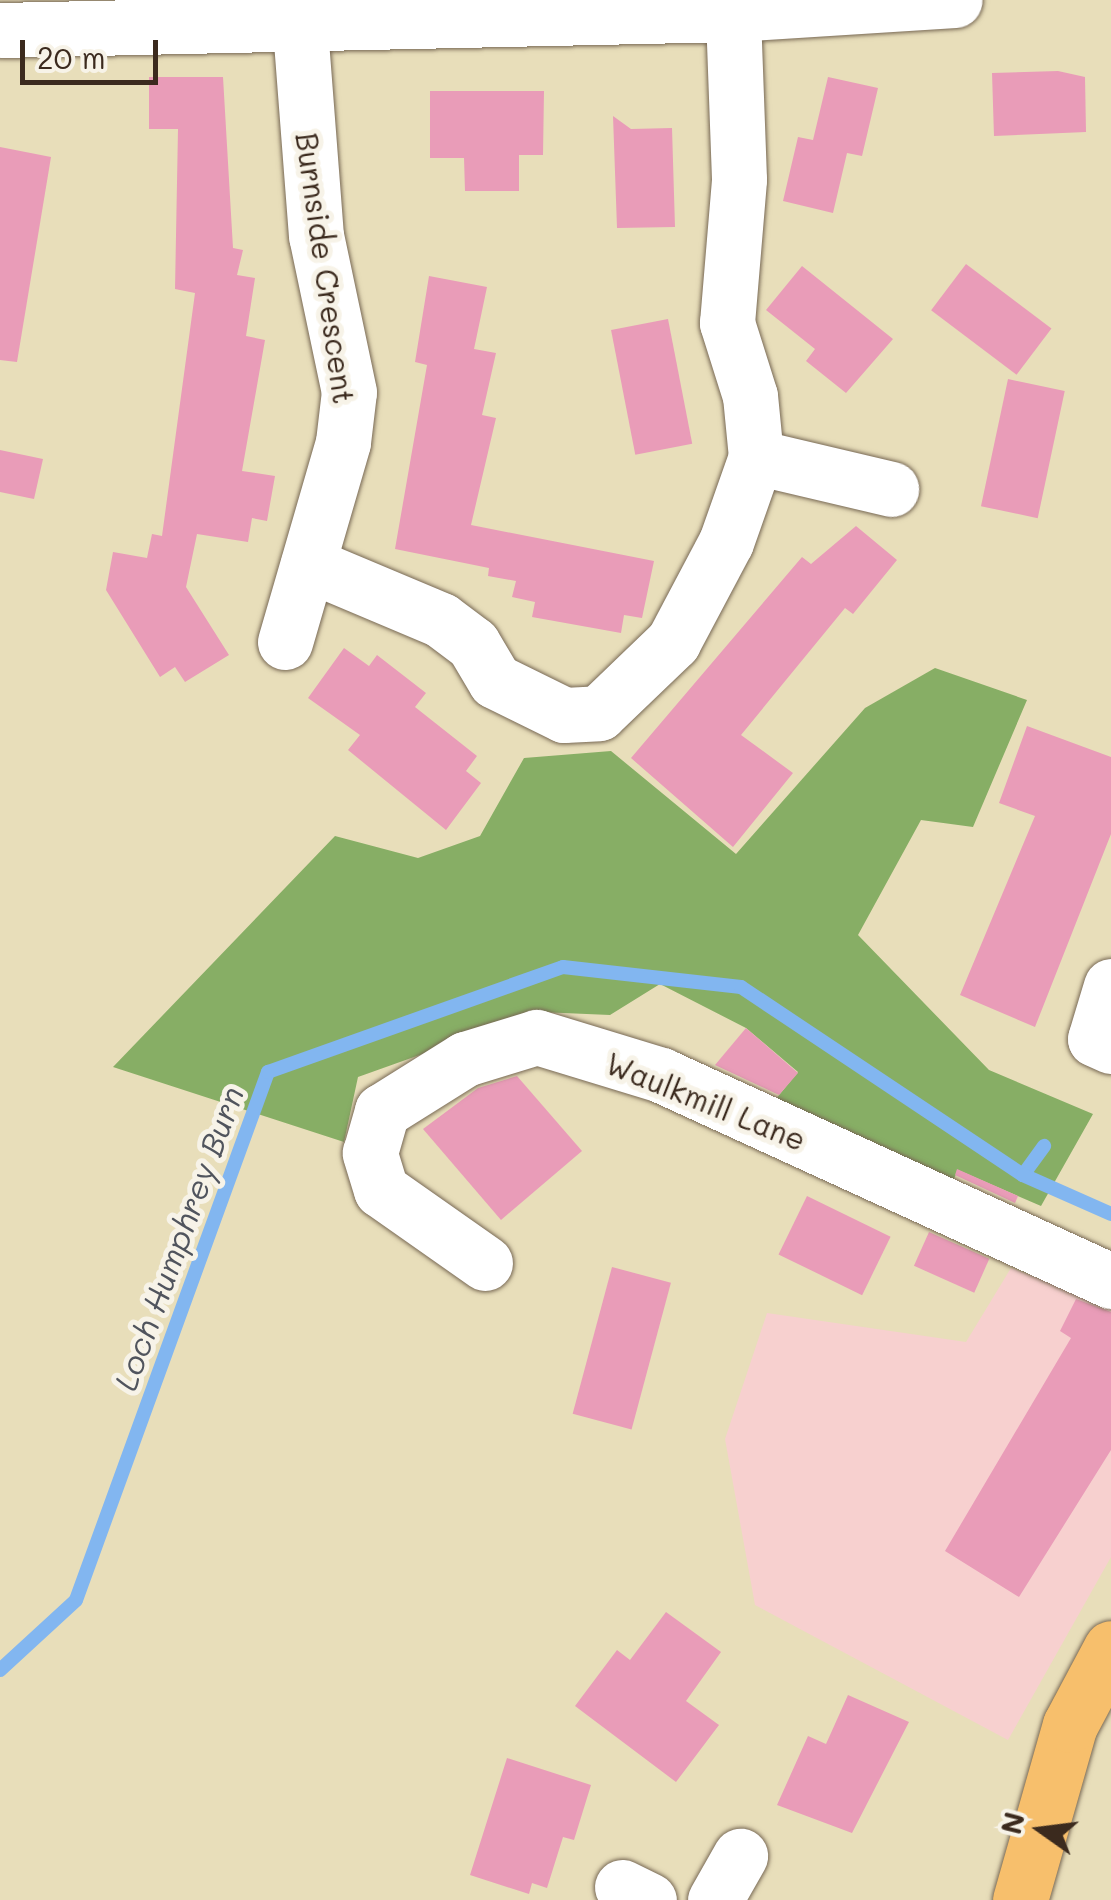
<!DOCTYPE html>
<html>
<head>
<meta charset="utf-8">
<style>
	body { margin:0 }
	#map { position:relative; width:1111px; height:1900px; overflow:hidden; background:#e8deba; font-family:Mali,sans-serif }
	div>[style] { position:absolute }
	.built>* { inset:0; background:#f7d0cf }
	.forest>* { inset:0; background:#87ae65 }
	.stream>* { height:14px; margin:-7px; padding:0 7px; transform-origin:7px; border-radius:7px; background:#82b6f0 }
	.building>* { inset:0; background:#e99cb8; transform-origin:0 0 }
	.roads { filter:drop-shadow(0 0 2px #786955) drop-shadow(0 0 2px #786955) }
	.minor>* { height:55px; margin:-27.5px; padding:0 27.5px; transform-origin:27.5px; border-radius:27.5px; background:#fff }
	.major>* { height:55px; margin:-27.5px; padding:0 27.5px; transform-origin:27.5px; border-radius:27.5px; background:#f7bf6c }
	span { translate:-50% -50%; white-space:nowrap; text-align:center; line-height:1.15; -webkit-text-stroke:10px #f7f3e8; paint-order:stroke }
	.street-label { font-size:30px; color:#3b2a1e }
	.water-label { font-size:32px; color:#50545d; font-style:italic }
	.north { position:absolute; left:991px; top:1780px; width:100px; height:100px; -webkit-text-stroke:8px #f7f3e8; paint-order:stroke; rotate:284deg; font-size:28px; font-weight:700; line-height:40px; text-align:center; color:#3b2a1e }
	.north::after { content:''; display:block; margin:auto; width:35px; height:45px; background:#3b2a1e; clip-path:polygon(50% 0,100% 100%,50% 72%,0 100%) }
	.scale { position:absolute; left:20px; top:40px; width:138px; height:45px; box-sizing:border-box; border:5px solid #3b2a1e; border-top:0; padding-left:12px; font-size:30px; line-height:35px; white-space:nowrap; color:#3b2a1e; -webkit-text-stroke:8px #f7f3e8; paint-order:stroke }
</style>
</head>
<body>
<div id="map">
	<div class="built">
		<div style="clip-path:polygon(1011px 1268px,1111px 1306px,1111px 1557px,1008px 1740px,755px 1605px,725px 1439px,767px 1313px,966px 1342px)"></div>
	</div>
	<div class="forest">
		<div style="clip-path:polygon(935px 668px,1027px 700px,973px 827px,921px 820px,858px 935px,989px 1070px,1093px 1114px,1041px 1206px,958px 1170px,944px 1200px,761px 1117px,798px 1072px,746px 1028px,660px 984px,610px 1015px,540px 1012px,358px 1077px,344px 1142px,113px 1067px,335px 836px,418px 858px,480px 836px,524px 758px,611px 751px,736px 854px,865px 708px)"></div>
	</div>
	<div class="stream">
		<div style="left:1023px;top:1175px;width:36px;rotate:-54deg"></div>
		<div style="left:0;top:1670px;width:103px;rotate:-42.6deg"></div>
		<div style="left:76px;top:1600px;width:562px;rotate:-70.02deg"></div>
		<div style="left:268px;top:1072px;width:313px;rotate:-19.6deg"></div>
		<div style="left:563px;top:967px;width:179px;rotate:6.4deg"></div>
		<div style="left:741px;top:987px;width:339px;rotate:33.7deg"></div>
		<div style="left:1023px;top:1175px;width:96px;rotate:23.9deg"></div>
	</div>
	<div class="building">
		<div style="clip-path:polygon(1058px 71px,1085px 77px,1086px 132px,994px 136px,992px 73px)"></div>
		<div style="clip-path:polygon(149px 77px,223px 77px,233px 248px,243px 250px,237px 275px,255px 278px,246px 336px,265px 340px,242px 471px,275px 476px,267px 521px,252px 518px,248px 542px,197px 534px,186px 587px,229px 655px,185px 682px,175px 667px,160px 677px,106px 590px,113px 552px,147px 558px,152px 534px,162px 536px,195px 293px,175px 289px,178px 129px,149px 129px)"></div>
		<div style="clip-path:polygon(828px 77px,878px 88px,862px 156px,847px 153px,833px 213px,783px 201px,798px 137px,813px 140px)"></div>
		<div style="clip-path:polygon(430px 91px,544px 91px,543px 155px,519px 155px,519px 191px,465px 191px,464px 158px,430px 158px)"></div>
		<div style="clip-path:polygon(613px 116px,631px 129px,672px 128px,675px 227px,617px 228px)"></div>
		<div style="clip-path:polygon(0 147px,51px 157px,17px 362px,0 360px)"></div>
		<div style="left:966px;top:264px;width:107px;height:58px;rotate:37deg"></div>
		<div style="clip-path:polygon(802px 266px,893px 339px,846px 393px,806px 361px,815px 349px,766px 310px)"></div>
		<div style="clip-path:polygon(429px 276px,487px 287px,474px 349px,496px 353px,482px 415px,496px 418px,471px 525px,654px 561px,642px 618px,624px 615px,621px 633px,532px 617px,535px 602px,512px 597px,516px 581px,488px 576px,489px 568px,395px 549px,427px 365px,415px 362px)"></div>
		<div style="left:668px;top:319px;width:127px;height:58px;rotate:79deg"></div>
		<div style="left:1008px;top:379px;width:58px;height:130px;rotate:12deg"></div>
		<div style="clip-path:polygon(0 450px,43px 459px,34px 499px,0 492px)"></div>
		<div style="clip-path:polygon(856px 526px,897px 560px,853px 614px,845px 608px,741px 735px,793px 773px,733px 847px,631px 758px,802px 557px,811px 564px)"></div>
		<div style="clip-path:polygon(344px 648px,369px 666px,377px 655px,426px 693px,415px 707px,477px 756px,466px 771px,481px 783px,446px 830px,348px 750px,360px 735px,308px 698px)"></div>
		<div style="clip-path:polygon(1027px 726px,1111px 757px,1111px 834px,1035px 1027px,960px 995px,1035px 816px,999px 803px)"></div>
		<div style="clip-path:polygon(746px 1028px,798px 1073px,779px 1095px,715px 1065px)"></div>
		<div style="clip-path:polygon(517px 1076px,582px 1151px,501px 1220px,423px 1129px,478px 1088px)"></div>
		<div style="clip-path:polygon(957px 1169px,1018px 1196px,1015px 1203px,955px 1175px)"></div>
		<div style="left:807px;top:1196px;width:93px;height:65px;rotate:26deg"></div>
		<div style="left:929px;top:1232px;width:66px;height:37px;rotate:24deg"></div>
		<div style="left:612px;top:1267px;width:61px;height:152px;rotate:15deg"></div>
		<div style="clip-path:polygon(1076px 1299px,1111px 1312px,1111px 1450px,1019px 1597px,945px 1551px,1071px 1338px,1060px 1331px)"></div>
		<div style="clip-path:polygon(666px 1612px,721px 1652px,686px 1701px,719px 1725px,676px 1782px,575px 1706px,617px 1650px,630px 1660px)"></div>
		<div style="clip-path:polygon(848px 1695px,909px 1722px,852px 1833px,777px 1805px,808px 1736px,826px 1744px)"></div>
		<div style="clip-path:polygon(507px 1758px,591px 1785px,574px 1840px,563px 1837px,547px 1888px,532px 1883px,529px 1894px,470px 1875px)"></div>
	</div>
	<div class="roads">
		<div class="minor">
			<div style="left:0;top:30px;width:733px;rotate:-1.25deg"></div>
			<div style="left:733px;top:14px;width:222px;rotate:-3.6deg"></div>
			<div style="left:756px;top:457px;width:139px;rotate:13.3deg"></div>
			<div style="left:308px;top:564px;width:144px;rotate:22.8deg"></div>
			<div style="left:441px;top:620px;width:40px;rotate:37deg"></div>
			<div style="left:473px;top:644px;width:43px;rotate:59.3deg"></div>
			<div style="left:495px;top:681px;width:77px;rotate:26.2deg"></div>
			<div style="left:564px;top:715px;width:35px;rotate:-3deg"></div>
			<div style="left:599px;top:713px;width:103px;rotate:-43.8deg"></div>
			<div style="left:673px;top:642px;width:113px;rotate:-62.1deg"></div>
			<div style="left:726px;top:542px;width:90px;rotate:-70.6deg"></div>
			<div style="left:756px;top:457px;width:61px;rotate:-95.6deg"></div>
			<div style="left:750px;top:396px;width:77px;rotate:-107.5deg"></div>
			<div style="left:727px;top:323px;width:144px;rotate:-85.2deg"></div>
			<div style="left:739px;top:179px;width:165px;rotate:-92.1deg"></div>
			<div style="left:285px;top:642px;width:208px;rotate:-73.8deg"></div>
			<div style="left:343px;top:442px;width:50px;rotate:-83.2deg"></div>
			<div style="left:349px;top:392px;width:159px;rotate:-101.9deg"></div>
			<div style="left:316px;top:236px;width:210px;rotate:-94.4deg"></div>
			<div style="left:1111px;top:986px;width:55px;rotate:106.8deg"></div>
			<div style="left:1095px;top:1039px;width:17px;rotate:24deg"></div>
			<div style="left:485px;top:1263px;width:127px;rotate:-144.9deg"></div>
			<div style="left:381px;top:1190px;width:39px;rotate:-107deg"></div>
			<div style="left:370px;top:1153px;width:44px;rotate:-74.1deg"></div>
			<div style="left:382px;top:1111px;width:98px;rotate:-32.1deg"></div>
			<div style="left:465px;top:1059px;width:75px;rotate:-17deg"></div>
			<div style="left:537px;top:1037px;width:130px;rotate:17deg"></div>
			<div style="left:661px;top:1075px;width:495px;rotate:24.6deg"></div>
			<div style="left:622px;top:1887px;width:30px;rotate:26deg"></div>
			<div style="left:715px;top:1900px;width:51px;rotate:-60.4deg"></div>
		</div>
		<div class="major">
			<div style="left:1020px;top:1900px;width:182px;rotate:-74.1deg"></div>
			<div style="left:1070px;top:1725px;width:87px;rotate:-62deg"></div>
		</div>
	</div>
	<div class="street-label">
		<span style="left:326px;top:268px;rotate:82deg">Burnside Crescent</span>
		<span style="left:706px;top:1101px;rotate:22deg">Waulkmill Lane</span>
	</div>
	<div class="water-label">
		<span style="left:178px;top:1238px;rotate:-70deg">Loch Humphrey Burn</span>
	</div>
	<div class="north">N</div>
	<div class="scale">20 m</div>
</div>
</body>
</html>
